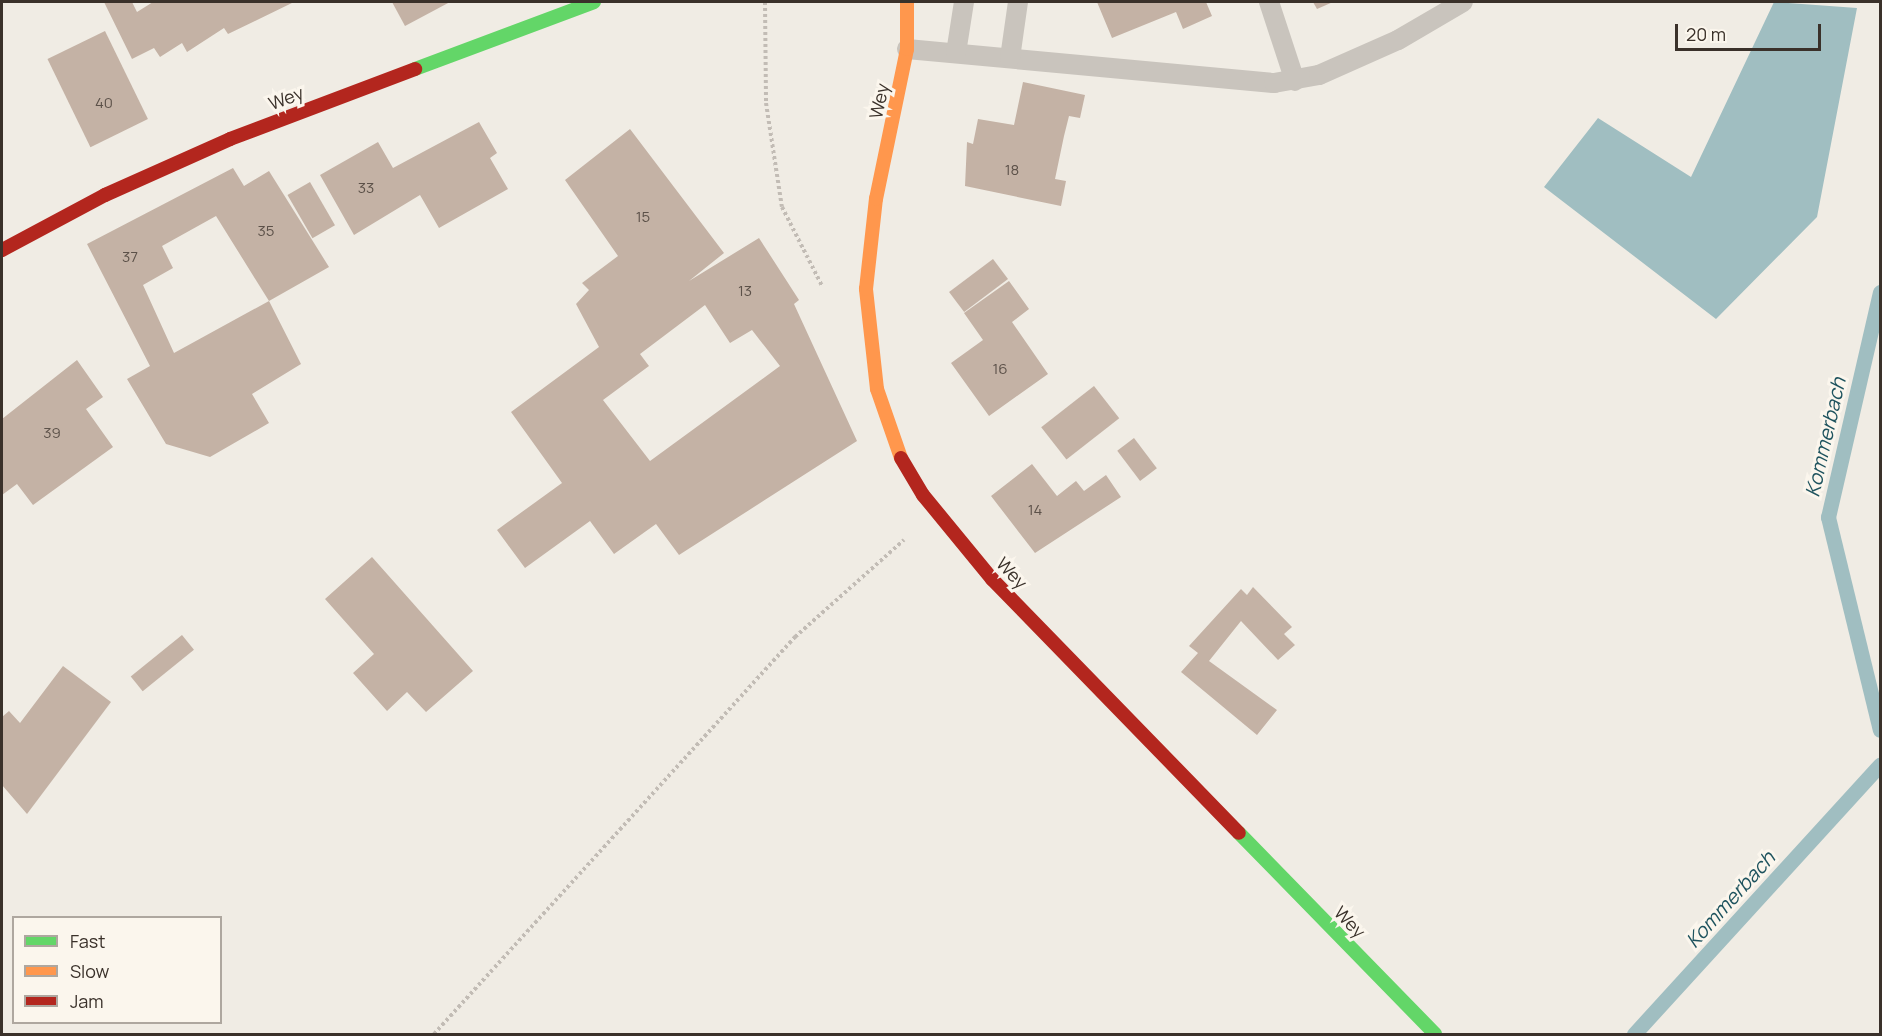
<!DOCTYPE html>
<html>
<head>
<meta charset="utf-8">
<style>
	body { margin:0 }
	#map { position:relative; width:1882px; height:1036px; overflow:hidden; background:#f0ece4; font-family:Manrope,sans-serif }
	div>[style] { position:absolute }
	.water>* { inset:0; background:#a0bec1 }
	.stream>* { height:15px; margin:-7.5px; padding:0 7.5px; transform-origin:7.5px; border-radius:7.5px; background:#a0bec1 }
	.building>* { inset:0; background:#c4b2a5; transform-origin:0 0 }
	.path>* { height:4px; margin-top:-2px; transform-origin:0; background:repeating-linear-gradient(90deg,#c2bcb5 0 3px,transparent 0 6px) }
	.lane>* { height:20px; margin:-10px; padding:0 10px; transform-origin:10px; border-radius:10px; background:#c9c4bd }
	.fast>* { height:14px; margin:-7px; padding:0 7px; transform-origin:7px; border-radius:7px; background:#63d668 }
	.slow>* { height:14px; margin:-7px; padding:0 7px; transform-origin:7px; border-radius:7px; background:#ff974d }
	.jam>* { height:14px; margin:-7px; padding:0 7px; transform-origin:7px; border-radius:7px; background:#b3261e }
	span { translate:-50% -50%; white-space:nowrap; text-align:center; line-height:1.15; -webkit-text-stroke:6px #fbf6ed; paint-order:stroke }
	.number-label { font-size:15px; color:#5c5149 }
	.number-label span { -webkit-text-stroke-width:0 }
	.street-label { font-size:18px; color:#3a312a }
	.water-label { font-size:20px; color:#1e535e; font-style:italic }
	.frame { position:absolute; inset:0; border:3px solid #3a312a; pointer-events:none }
	.legend { position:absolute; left:12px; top:916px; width:210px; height:108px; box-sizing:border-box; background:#fbf6ed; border:2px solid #aea79f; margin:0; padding:8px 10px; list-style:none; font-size:18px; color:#3a312a }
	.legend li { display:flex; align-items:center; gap:12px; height:30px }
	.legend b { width:30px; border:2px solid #aea79f }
	.scale { position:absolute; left:1675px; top:24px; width:146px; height:27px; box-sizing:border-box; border:3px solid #3a312a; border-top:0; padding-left:8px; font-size:18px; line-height:21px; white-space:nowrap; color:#3a312a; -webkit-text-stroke:4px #fbf6ed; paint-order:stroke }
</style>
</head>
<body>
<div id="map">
	<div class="water">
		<div style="clip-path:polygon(1774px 2px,1857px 8px,1817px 217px,1716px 319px,1544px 187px,1598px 118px,1691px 177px)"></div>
	</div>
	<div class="stream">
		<div style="left:1880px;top:292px;width:231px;rotate:103deg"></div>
		<div style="left:1828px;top:517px;width:219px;rotate:76.3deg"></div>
		<div style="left:1634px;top:1034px;width:365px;rotate:-47.6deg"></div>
	</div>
	<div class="building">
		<div style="clip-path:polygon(104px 2px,132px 2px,137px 12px,153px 2px,294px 2px,228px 34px,224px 28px,187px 52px,182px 43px,160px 57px,154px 48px,132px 59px)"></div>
		<div style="clip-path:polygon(392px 2px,450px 2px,405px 26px)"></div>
		<div style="clip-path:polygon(1097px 2px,1206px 2px,1212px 16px,1183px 29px,1176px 12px,1112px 38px)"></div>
		<div style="clip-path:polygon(1313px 2px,1333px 2px,1317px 9px)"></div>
		<div style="left:105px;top:31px;width:98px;height:64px;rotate:64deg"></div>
		<div style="clip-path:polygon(1023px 82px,1085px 95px,1080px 118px,1069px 116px,1064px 136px,1055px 179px,1066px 181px,1061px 206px,965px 186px,967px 142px,973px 144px,978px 119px,1014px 125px)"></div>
		<div style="clip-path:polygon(479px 122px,497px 153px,490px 158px,508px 189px,439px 228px,420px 195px,354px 235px,320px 175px,378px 142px,393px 168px)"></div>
		<div style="clip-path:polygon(evenodd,630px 129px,724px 253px,689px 281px,759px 238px,799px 300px,794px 304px,857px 441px,679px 555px,656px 524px,614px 554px,590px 521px,525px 568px,497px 530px,562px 483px,511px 412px,599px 347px,576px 304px,589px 290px,582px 283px,618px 256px,565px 180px,630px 129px,705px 305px,730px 343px,752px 330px,780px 366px,650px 461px,603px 400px,649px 366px,640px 354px,705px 305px)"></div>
		<div style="clip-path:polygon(233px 168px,244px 186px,269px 171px,329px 267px,269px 301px,216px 216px,162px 246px,173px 268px,143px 285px,174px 353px,269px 301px,301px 364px,252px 394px,269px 423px,210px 457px,166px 444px,127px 379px,150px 366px,87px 244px)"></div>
		<div style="left:310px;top:182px;width:50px;height:26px;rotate:60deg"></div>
		<div style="left:993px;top:259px;width:25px;height:55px;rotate:53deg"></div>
		<div style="clip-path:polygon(1009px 281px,1029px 309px,1012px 322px,1048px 374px,989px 416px,951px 363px,983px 340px,964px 313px)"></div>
		<div style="clip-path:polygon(77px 360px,103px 397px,86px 409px,113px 447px,33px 505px,17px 484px,2px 495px,2px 419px)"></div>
		<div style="left:1094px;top:386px;width:41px;height:67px;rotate:52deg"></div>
		<div style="left:1134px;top:438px;width:38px;height:21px;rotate:53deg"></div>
		<div style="clip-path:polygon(1032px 464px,1057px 496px,1076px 481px,1084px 491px,1106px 475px,1121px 497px,1035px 553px,991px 496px)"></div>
		<div style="clip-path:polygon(372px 557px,473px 671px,426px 712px,407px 692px,387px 711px,353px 673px,374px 654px,325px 599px)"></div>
		<div style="clip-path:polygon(1253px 587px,1292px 627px,1284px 634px,1295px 645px,1278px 660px,1241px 621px,1209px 661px,1277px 710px,1257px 735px,1181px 672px,1198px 653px,1189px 646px,1241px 589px,1247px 595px)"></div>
		<div style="left:182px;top:635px;width:19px;height:66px;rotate:51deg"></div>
		<div style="clip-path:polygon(63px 666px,111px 702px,27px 814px,2px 785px,2px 717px,9px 711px,20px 723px)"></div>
	</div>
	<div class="path">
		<div style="left:765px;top:2px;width:101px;rotate:89.4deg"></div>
		<div style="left:766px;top:103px;width:105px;rotate:81.3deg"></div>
		<div style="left:782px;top:207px;width:89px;rotate:63.1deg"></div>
		<div style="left:434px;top:1034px;width:537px;rotate:-47.72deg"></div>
		<div style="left:795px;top:637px;width:146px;rotate:-41.7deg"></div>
	</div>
	<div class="lane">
		<div style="left:1269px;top:2px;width:83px;rotate:71.8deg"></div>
		<div style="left:907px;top:49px;width:369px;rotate:5.3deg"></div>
		<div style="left:1274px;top:83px;width:46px;rotate:-10.1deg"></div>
		<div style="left:1319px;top:75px;width:86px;rotate:-23.9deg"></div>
		<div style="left:1398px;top:40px;width:75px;rotate:-30.3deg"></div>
		<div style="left:956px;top:53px;width:52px;rotate:-81.1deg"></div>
		<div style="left:1010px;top:58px;width:57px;rotate:-81.9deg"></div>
	</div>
	<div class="fast">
		<div style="left:415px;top:69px;width:191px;rotate:-20.5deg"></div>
		<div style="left:1239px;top:833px;width:281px;rotate:45.7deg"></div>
	</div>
	<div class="slow">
		<div style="left:901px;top:458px;width:73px;rotate:-109.2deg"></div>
		<div style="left:877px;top:389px;width:101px;rotate:-96.3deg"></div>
		<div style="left:866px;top:289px;width:91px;rotate:-83.7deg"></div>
		<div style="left:876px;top:199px;width:153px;rotate:-78.3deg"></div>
		<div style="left:907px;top:49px;width:47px;rotate:-90deg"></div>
	</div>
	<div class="jam">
		<div style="left:2px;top:250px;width:117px;rotate:-28.1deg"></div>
		<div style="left:105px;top:195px;width:137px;rotate:-24.1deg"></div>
		<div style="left:230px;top:139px;width:198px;rotate:-20.7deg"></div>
		<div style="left:901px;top:458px;width:43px;rotate:59.3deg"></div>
		<div style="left:923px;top:495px;width:109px;rotate:50.6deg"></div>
		<div style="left:992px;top:579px;width:354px;rotate:45.8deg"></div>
	</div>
	<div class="number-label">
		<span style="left:104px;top:103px">40</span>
		<span style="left:1012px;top:170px">18</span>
		<span style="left:366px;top:188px">33</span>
		<span style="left:643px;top:217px">15</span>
		<span style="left:266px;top:231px">35</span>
		<span style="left:130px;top:257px">37</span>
		<span style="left:745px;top:291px">13</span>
		<span style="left:1000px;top:369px">16</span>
		<span style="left:52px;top:433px">39</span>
		<span style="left:1035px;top:510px">14</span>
	</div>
	<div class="street-label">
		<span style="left:286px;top:98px;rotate:-21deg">Wey</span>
		<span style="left:879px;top:101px;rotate:-78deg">Wey</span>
		<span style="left:1012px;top:573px;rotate:47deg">Wey</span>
		<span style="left:1350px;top:922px;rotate:46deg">Wey</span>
	</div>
	<div class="water-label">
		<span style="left:1825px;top:437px;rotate:-77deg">Kommerbach</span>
		<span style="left:1730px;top:899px;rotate:-48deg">Kommerbach</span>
	</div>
	<div class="frame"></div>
	<ul class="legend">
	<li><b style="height:8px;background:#63d668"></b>Fast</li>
	<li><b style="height:8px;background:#ff974d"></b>Slow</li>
	<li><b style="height:8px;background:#b3261e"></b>Jam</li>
	</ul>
	<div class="scale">20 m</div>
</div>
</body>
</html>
